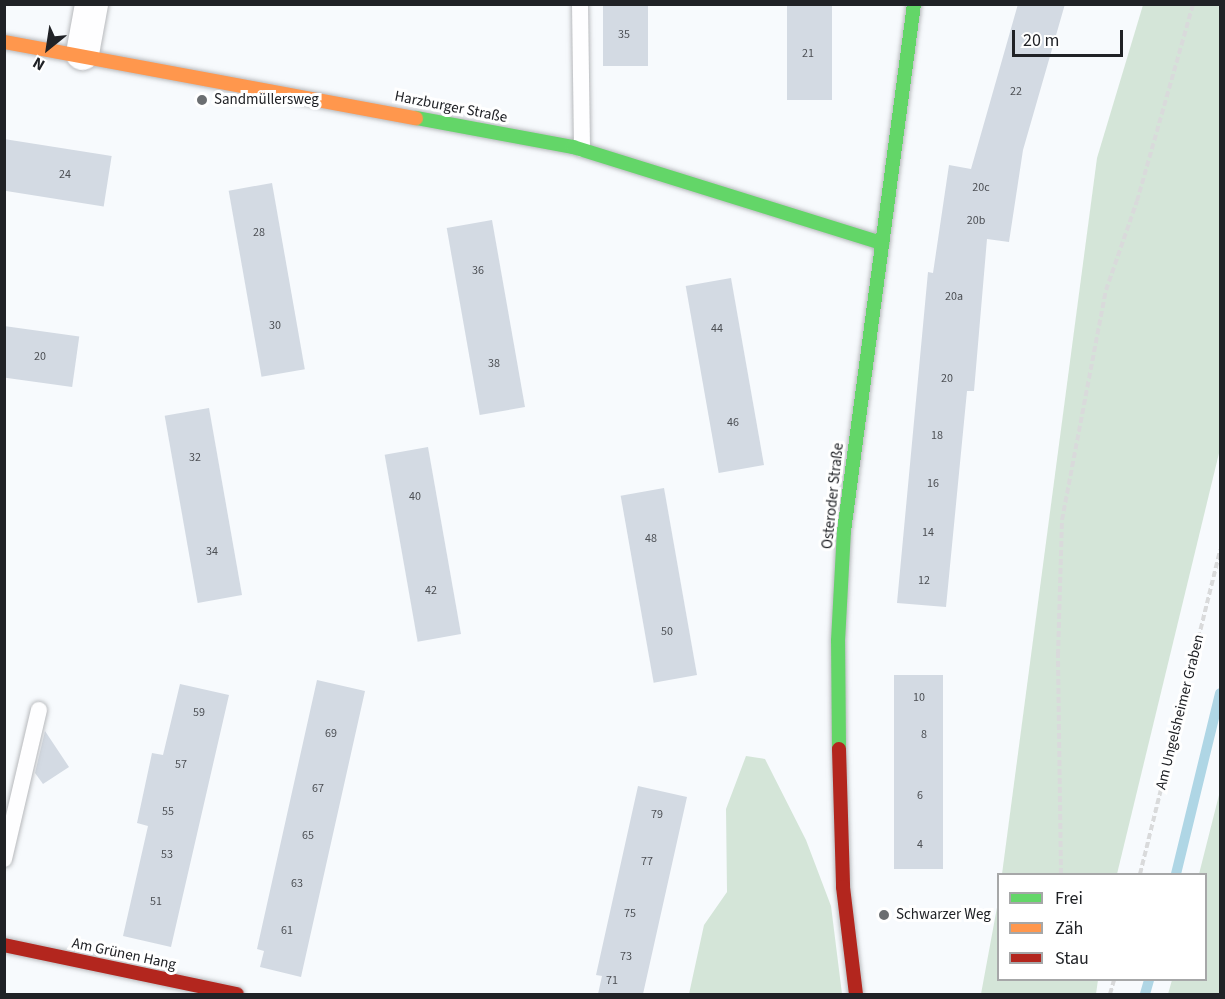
<!DOCTYPE html>
<html>
<head>
<meta charset="utf-8">
<style>
	body { margin:0 }
	#map { position:relative; width:1225px; height:999px; overflow:hidden; background:#f7fafd; font-family:"Source Sans 3",sans-serif }
	div>[style] { position:absolute }
	.green>* { inset:0; background:#d4e5d8 }
	.stream>* { height:10px; margin:-5px; padding:0 5px; transform-origin:5px; border-radius:5px; background:#afd6e5 }
	.building>* { inset:0; background:#d3dae3; transform-origin:0 0 }
	.path>* { height:4px; margin-top:-2px; transform-origin:0; background:repeating-linear-gradient(90deg,#d9dadb 0 6px,transparent 0 9px) }
	.roads { filter:drop-shadow(0 0 2px #b7b9bc) drop-shadow(0 0 2px #b7b9bc) }
	.lane>* { height:16px; margin:-8px; padding:0 8px; transform-origin:8px; border-radius:8px; background:#fefeff }
	.street>* { height:33px; margin:-16.5px; padding:0 16.5px; transform-origin:16.5px; border-radius:16.5px; background:#fefeff }
	.fast>* { height:14px; margin:-7px; padding:0 7px; transform-origin:7px; border-radius:7px; background:#63d668 }
	.slow>* { height:14px; margin:-7px; padding:0 7px; transform-origin:7px; border-radius:7px; background:#ff974d }
	.jam>* { height:14px; margin:-7px; padding:0 7px; transform-origin:7px; border-radius:7px; background:#b3261e }
	.dots>* { width:16px; height:16px; translate:-50% -50%; box-sizing:border-box; border:3px solid #fff; border-radius:50% }
	span { translate:-50% -50%; white-space:nowrap; text-align:center; line-height:1.15; -webkit-text-stroke:6px #fff; paint-order:stroke }
	.number-label { font-size:12px; color:#4d5055 }
	.number-label span { -webkit-text-stroke-width:0 }
	.poi-label { font-size:15px; color:#202226 }
	.left { translate:0 -50%; text-align:left }
	.street-label { font-size:15px; color:#202226 }
	.frame { position:absolute; inset:0; border:6px solid #202226; pointer-events:none }
	.legend { position:absolute; left:997px; top:873px; width:210px; height:108px; box-sizing:border-box; background:#fff; border:2px solid #a6a7a8; margin:0; padding:8px 10px; list-style:none; font-size:18px; color:#202226 }
	.legend li { display:flex; align-items:center; gap:12px; height:30px }
	.legend b { width:30px; border:2px solid #a6a7a8 }
	.north { position:absolute; left:18px; top:18px; width:60px; height:60px; -webkit-text-stroke:4px #fff; paint-order:stroke; rotate:210deg; font-size:16px; font-weight:700; line-height:24px; text-align:center; color:#202226 }
	.north::after { content:''; display:block; margin:auto; width:21px; height:27px; background:#202226; clip-path:polygon(50% 0,100% 100%,50% 72%,0 100%) }
	.scale { position:absolute; left:1012px; top:30px; width:111px; height:27px; box-sizing:border-box; border:3px solid #202226; border-top:0; padding-left:8px; font-size:18px; line-height:21px; white-space:nowrap; color:#202226; -webkit-text-stroke:4px #fff; paint-order:stroke }
</style>
</head>
<body>
<div id="map">
	<div class="green">
		<div style="clip-path:polygon(1143px 5px,1220px 5px,1220px 449px,1117px 874px,1002px 874px,1097px 158px)"></div>
		<div style="clip-path:polygon(746px 756px,765px 759px,806px 840px,831px 906px,842px 994px,689px 994px,704px 925px,727px 892px,726px 809px)"></div>
		<div style="clip-path:polygon(1220px 791px,1220px 994px,1168px 994px,1172px 980px,1206px 980px,1206px 874px,1199px 874px)"></div>
		<div style="clip-path:polygon(998px 902px,998px 980px,1098px 980px,1096px 994px,981px 994px)"></div>
	</div>
	<div class="stream">
		<div style="left:1176px;top:874px;width:186px;rotate:-76.3deg"></div>
		<div style="left:1145px;top:994px;width:15px;rotate:-74deg"></div>
	</div>
	<div class="building">
		<div style="left:603px;top:4px;width:45px;height:62px"></div>
		<div style="left:787px;top:4px;width:45px;height:96px"></div>
		<div style="clip-path:polygon(1018px 4px,1065px 4px,1023px 150px,1009px 242px,987px 239px,974px 391px,967px 391px,946px 607px,897px 603px,928px 272px,933px 273px,949px 165px,971px 169px)"></div>
		<div style="left:4px;top:139px;width:109px;height:51px;rotate:9deg"></div>
		<div style="left:272px;top:183px;width:189px;height:44px;rotate:80deg"></div>
		<div style="left:492px;top:220px;width:190px;height:46px;rotate:80deg"></div>
		<div style="left:731px;top:278px;width:190px;height:46px;rotate:80deg"></div>
		<div style="left:4px;top:326px;width:76px;height:51px;rotate:8deg"></div>
		<div style="left:209px;top:408px;width:190px;height:45px;rotate:80deg"></div>
		<div style="left:428px;top:447px;width:190px;height:44px;rotate:80deg"></div>
		<div style="left:664px;top:488px;width:190px;height:44px;rotate:80deg"></div>
		<div style="left:894px;top:675px;width:49px;height:194px"></div>
		<div style="clip-path:polygon(317px 680px,365px 691px,301px 977px,260px 967px,264px 951px,257px 949px)"></div>
		<div style="clip-path:polygon(180px 684px,229px 695px,171px 947px,123px 936px,148px 826px,137px 823px,152px 753px,163px 755px)"></div>
		<div style="clip-path:polygon(45px 731px,69px 767px,43px 784px,35px 773px)"></div>
		<div style="clip-path:polygon(638px 786px,687px 797px,643px 994px,598px 994px,602px 976px,596px 975px)"></div>
	</div>
	<div class="path">
		<div style="left:1061px;top:874px;width:219px;rotate:-90.8deg"></div>
		<div style="left:1058px;top:655px;width:135px;rotate:-88.3deg"></div>
		<div style="left:1062px;top:520px;width:234px;rotate:-79.2deg"></div>
		<div style="left:1106px;top:290px;width:94px;rotate:-70.8deg"></div>
		<div style="left:1137px;top:201px;width:205px;rotate:-74.1deg"></div>
		<div style="left:1140px;top:874px;width:334px;rotate:-76.1deg"></div>
		<div style="left:1110px;top:994px;width:15px;rotate:-74deg"></div>
	</div>
	<div class="roads">
		<div class="lane">
			<div style="left:580px;top:4px;width:145px;rotate:89.2deg"></div>
			<div style="left:4px;top:859px;width:153px;rotate:-76.8deg"></div>
		</div>
		<div class="street">
			<div style="left:82px;top:53px;width:50px;rotate:-79.6deg"></div>
		</div>
		<div class="fast">
			<div style="left:416px;top:118px;width:160px;rotate:10.5deg"></div>
			<div style="left:573px;top:147px;width:324px;rotate:17.3deg"></div>
			<div style="left:839px;top:749px;width:108px;rotate:-90.5deg"></div>
			<div style="left:838px;top:641px;width:110px;rotate:-86.9deg"></div>
			<div style="left:844px;top:531px;width:532px;rotate:-82.43deg"></div>
		</div>
		<div class="slow">
			<div style="left:4px;top:42px;width:419px;rotate:10.5deg"></div>
		</div>
		<div class="jam">
			<div style="left:839px;top:749px;width:138px;rotate:88.3deg"></div>
			<div style="left:843px;top:887px;width:108px;rotate:83.1deg"></div>
			<div style="left:4px;top:945px;width:238px;rotate:11.9deg"></div>
		</div>
	</div>
	<div class="dots">
		<div style="left:202px;top:100px;background:#6b6e71"></div>
		<div style="left:884px;top:915px;background:#6b6e71"></div>
	</div>
	<div class="number-label">
		<span style="left:624px;top:35px">35</span>
		<span style="left:808px;top:54px">21</span>
		<span style="left:1016px;top:92px">22</span>
		<span style="left:65px;top:175px">24</span>
		<span style="left:981px;top:188px">20c</span>
		<span style="left:976px;top:221px">20b</span>
		<span style="left:259px;top:233px">28</span>
		<span style="left:478px;top:271px">36</span>
		<span style="left:954px;top:297px">20a</span>
		<span style="left:275px;top:326px">30</span>
		<span style="left:717px;top:329px">44</span>
		<span style="left:40px;top:357px">20</span>
		<span style="left:494px;top:364px">38</span>
		<span style="left:947px;top:379px">20</span>
		<span style="left:733px;top:423px">46</span>
		<span style="left:937px;top:436px">18</span>
		<span style="left:195px;top:458px">32</span>
		<span style="left:933px;top:484px">16</span>
		<span style="left:415px;top:497px">40</span>
		<span style="left:928px;top:533px">14</span>
		<span style="left:651px;top:539px">48</span>
		<span style="left:212px;top:552px">34</span>
		<span style="left:924px;top:581px">12</span>
		<span style="left:431px;top:591px">42</span>
		<span style="left:667px;top:632px">50</span>
		<span style="left:919px;top:698px">10</span>
		<span style="left:199px;top:713px">59</span>
		<span style="left:331px;top:734px">69</span>
		<span style="left:924px;top:735px">8</span>
		<span style="left:181px;top:765px">57</span>
		<span style="left:318px;top:789px">67</span>
		<span style="left:920px;top:796px">6</span>
		<span style="left:168px;top:812px">55</span>
		<span style="left:657px;top:815px">79</span>
		<span style="left:308px;top:836px">65</span>
		<span style="left:920px;top:845px">4</span>
		<span style="left:167px;top:855px">53</span>
		<span style="left:647px;top:862px">77</span>
		<span style="left:297px;top:884px">63</span>
		<span style="left:156px;top:902px">51</span>
		<span style="left:630px;top:914px">75</span>
		<span style="left:287px;top:931px">61</span>
		<span style="left:626px;top:957px">73</span>
		<span style="left:612px;top:981px">71</span>
	</div>
	<div class="poi-label">
		<span class="left" style="left:214px;top:100px">Sandmüllersweg</span>
		<span class="left" style="left:896px;top:915px">Schwarzer Weg</span>
	</div>
	<div class="street-label">
		<span style="left:451px;top:107px;rotate:11deg">Harzburger Straße</span>
		<span style="left:833px;top:496px;rotate:-84deg">Osteroder Straße</span>
		<span style="left:1180px;top:712px;rotate:-76deg">Am Ungelsheimer Graben</span>
		<span style="left:124px;top:954px;rotate:12deg">Am Grünen Hang</span>
	</div>
	<div class="frame"></div>
	<ul class="legend">
	<li><b style="height:8px;background:#63d668"></b>Frei</li>
	<li><b style="height:8px;background:#ff974d"></b>Zäh</li>
	<li><b style="height:8px;background:#b3261e"></b>Stau</li>
	</ul>
	<div class="north">N</div>
	<div class="scale">20 m</div>
</div>
</body>
</html>
